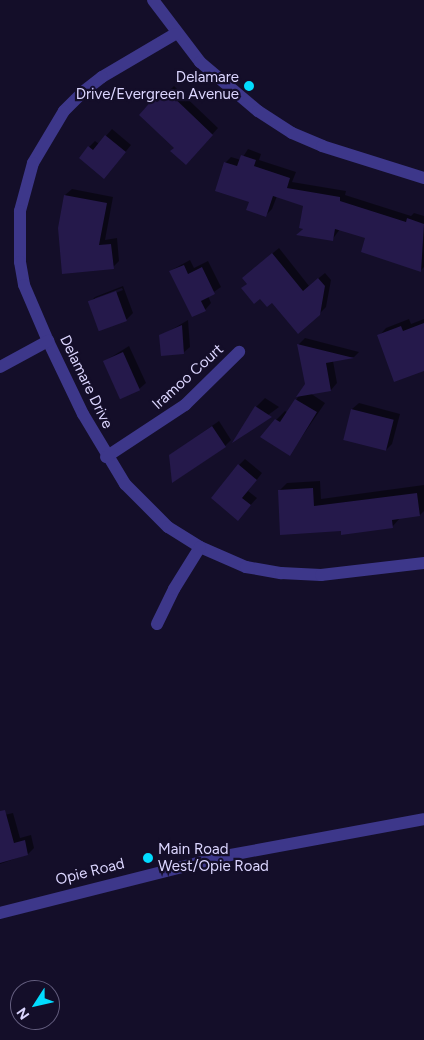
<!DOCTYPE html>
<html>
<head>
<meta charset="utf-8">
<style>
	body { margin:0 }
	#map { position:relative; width:424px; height:1040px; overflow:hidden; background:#140e29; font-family:Figtree,sans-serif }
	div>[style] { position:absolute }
	.shadow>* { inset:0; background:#0007 }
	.building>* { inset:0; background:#25194b; transform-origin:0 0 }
	.minor>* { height:12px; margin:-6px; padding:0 6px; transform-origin:6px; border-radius:6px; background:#3d378a }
	.dots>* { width:14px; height:14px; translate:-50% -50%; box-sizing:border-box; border:2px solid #140e29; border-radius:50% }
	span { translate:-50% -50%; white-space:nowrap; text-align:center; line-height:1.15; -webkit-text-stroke:4.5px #140e29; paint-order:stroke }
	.poi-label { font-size:15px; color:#dcd6ff }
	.right { translate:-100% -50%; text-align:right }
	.left { translate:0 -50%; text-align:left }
	.street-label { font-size:15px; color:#dcd6ff }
	.north { position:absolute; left:10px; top:980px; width:50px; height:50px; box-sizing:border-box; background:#140e29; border:1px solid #645e7f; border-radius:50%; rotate:235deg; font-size:14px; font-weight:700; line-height:20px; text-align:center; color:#dcd6ff }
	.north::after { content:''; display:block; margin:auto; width:18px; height:22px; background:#02dcff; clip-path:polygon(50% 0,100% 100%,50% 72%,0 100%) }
</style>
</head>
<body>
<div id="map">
	<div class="shadow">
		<div style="clip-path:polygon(174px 86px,218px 128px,192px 157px,176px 147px,141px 115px,161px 93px,164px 96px)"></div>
		<div style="clip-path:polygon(112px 129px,131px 145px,110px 171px,89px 147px,95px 141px,99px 144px)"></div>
		<div style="clip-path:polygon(248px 149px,261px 154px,259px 160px,296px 172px,292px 182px,346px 191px,345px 195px,411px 216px,414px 213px,424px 216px,424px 267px,421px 270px,367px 237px,340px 229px,332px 240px,298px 234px,304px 228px,305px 206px,277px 196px,272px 209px,266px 215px,251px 201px,225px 163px,231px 157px,241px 160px)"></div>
		<div style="clip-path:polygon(72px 189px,113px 197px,105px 240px,117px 238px,119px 261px,113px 267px,65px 195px)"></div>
		<div style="clip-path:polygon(279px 248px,309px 286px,325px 273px,331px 280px,326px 307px,319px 314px,273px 302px,248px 283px,250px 272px)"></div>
		<div style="clip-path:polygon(190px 260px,194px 268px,208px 261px,221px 287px,208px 296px,211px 303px,205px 310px,170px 271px)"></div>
		<div style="clip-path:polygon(evenodd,123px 286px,133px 313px,127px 319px,99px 330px,89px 303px,95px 297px,123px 286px,122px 288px,123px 290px,95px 301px,95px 298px,122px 288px)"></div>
		<div style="clip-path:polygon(409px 319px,411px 324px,424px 319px,424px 369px,379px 336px,386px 328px)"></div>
		<div style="clip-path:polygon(188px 320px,190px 347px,183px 353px,161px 336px)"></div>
		<div style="clip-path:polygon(305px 338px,359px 352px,354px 357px,333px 361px,337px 383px,331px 390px,310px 393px,325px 403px,290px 454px,276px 420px,285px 411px,288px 413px,306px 384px,299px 344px)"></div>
		<div style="clip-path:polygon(129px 346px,146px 383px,139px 389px,105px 361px)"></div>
		<div style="clip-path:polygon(265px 398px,279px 407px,236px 439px,256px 407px)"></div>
		<div style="clip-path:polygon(359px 403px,400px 414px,392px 444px,386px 450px,345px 439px,352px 409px)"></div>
		<div style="clip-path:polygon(219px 421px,231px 440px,225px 446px,170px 455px)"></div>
		<div style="clip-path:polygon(245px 459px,262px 473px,248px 491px,257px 498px,238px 519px,239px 465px)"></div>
		<div style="clip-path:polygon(320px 481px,321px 499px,424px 485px,424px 511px,420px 515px,400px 518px,392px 527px,342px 530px,279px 491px,287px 483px)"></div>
		<div style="clip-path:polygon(13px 813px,20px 838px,31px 835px,34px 848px,28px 854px,0 864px,0 816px)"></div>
	</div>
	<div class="building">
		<div style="clip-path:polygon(167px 91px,213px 135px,186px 165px,170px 151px,174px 148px,139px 115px,154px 98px,157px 102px)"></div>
		<div style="clip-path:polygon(105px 135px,126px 152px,104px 179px,79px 158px,88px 146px,93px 150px)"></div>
		<div style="clip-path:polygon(241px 155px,256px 160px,254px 166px,290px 178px,287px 188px,340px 197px,340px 201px,406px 222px,407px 218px,424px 224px,421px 272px,361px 252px,365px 238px,335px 229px,333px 241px,296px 235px,303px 229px,299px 228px,303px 206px,273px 196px,266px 217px,246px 210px,249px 202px,215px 191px,224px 162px,237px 166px)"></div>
		<div style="clip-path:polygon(64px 195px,107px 203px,99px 245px,111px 244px,114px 269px,62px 274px,58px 228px)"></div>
		<div style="clip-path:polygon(272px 253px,303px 291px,318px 278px,325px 286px,320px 315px,298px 334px,272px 303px,267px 307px,260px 299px,254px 304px,241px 288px,247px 284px,242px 278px)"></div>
		<div style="clip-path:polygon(184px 265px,188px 274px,202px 267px,215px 294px,201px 301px,206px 311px,192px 317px,169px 271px)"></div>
		<div style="left:116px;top:291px;width:32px;height:30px;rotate:70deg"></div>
		<div style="clip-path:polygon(424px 323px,424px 371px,394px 382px,377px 335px,401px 326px,403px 331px)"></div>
		<div style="clip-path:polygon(182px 325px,184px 354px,161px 356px,159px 335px)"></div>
		<div style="clip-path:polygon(297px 344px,354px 358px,326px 363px,331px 391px,296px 397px,305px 384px)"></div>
		<div style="left:123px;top:352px;width:42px;height:22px;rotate:66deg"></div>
		<div style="clip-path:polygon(295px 399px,317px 412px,290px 456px,260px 437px,275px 419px,280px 422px)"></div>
		<div style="clip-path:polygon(255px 406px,272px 417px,232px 443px)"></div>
		<div style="left:351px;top:409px;width:44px;height:32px;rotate:14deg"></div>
		<div style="clip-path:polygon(212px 426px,226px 447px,172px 483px,169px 455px)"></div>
		<div style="clip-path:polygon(238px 464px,257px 480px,242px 498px,251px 505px,238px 521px,211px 498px)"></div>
		<div style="clip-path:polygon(313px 488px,314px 506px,417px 493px,420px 516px,392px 520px,393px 528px,341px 535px,341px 531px,280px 535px,278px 490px)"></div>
		<div style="clip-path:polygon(5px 810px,14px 843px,25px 840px,28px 855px,0 863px,0 811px)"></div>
	</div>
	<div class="minor">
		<div style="left:153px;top:0;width:78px;rotate:52.8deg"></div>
		<div style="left:200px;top:62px;width:76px;rotate:40.2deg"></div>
		<div style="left:258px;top:111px;width:40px;rotate:32.9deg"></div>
		<div style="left:292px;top:133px;width:33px;rotate:23deg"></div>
		<div style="left:322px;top:146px;width:107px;rotate:17.4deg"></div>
		<div style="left:175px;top:34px;width:85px;rotate:149.5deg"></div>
		<div style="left:102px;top:77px;width:24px;rotate:142deg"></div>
		<div style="left:83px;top:92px;width:27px;rotate:135deg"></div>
		<div style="left:64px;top:111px;width:61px;rotate:120.8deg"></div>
		<div style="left:33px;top:163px;width:50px;rotate:105.2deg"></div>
		<div style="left:20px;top:211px;width:51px;rotate:90deg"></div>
		<div style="left:20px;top:262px;width:23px;rotate:80deg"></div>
		<div style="left:24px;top:285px;width:61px;rotate:66.8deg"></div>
		<div style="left:48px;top:341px;width:81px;rotate:64.4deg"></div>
		<div style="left:83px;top:414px;width:82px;rotate:59deg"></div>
		<div style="left:125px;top:484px;width:61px;rotate:45deg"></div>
		<div style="left:168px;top:527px;width:38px;rotate:32deg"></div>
		<div style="left:200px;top:547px;width:50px;rotate:23.5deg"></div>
		<div style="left:246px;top:567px;width:36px;rotate:10deg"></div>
		<div style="left:281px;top:573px;width:40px;rotate:2.9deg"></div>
		<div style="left:321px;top:575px;width:104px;rotate:-6.6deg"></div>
		<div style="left:0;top:367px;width:55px;rotate:-28.4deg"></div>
		<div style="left:106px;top:457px;width:95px;rotate:-33.4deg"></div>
		<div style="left:185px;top:405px;width:76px;rotate:-44.5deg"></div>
		<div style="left:157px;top:624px;width:39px;rotate:-64deg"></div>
		<div style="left:174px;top:589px;width:49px;rotate:-58.2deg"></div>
		<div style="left:0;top:913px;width:232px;rotate:-14.2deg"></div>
		<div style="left:225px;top:856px;width:202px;rotate:-10.5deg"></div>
	</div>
	<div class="dots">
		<div style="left:249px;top:86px;background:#02dcff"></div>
		<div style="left:148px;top:858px;background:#02dcff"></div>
	</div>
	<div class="poi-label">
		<span class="right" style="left:239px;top:86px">Delamare<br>Drive/Evergreen Avenue</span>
		<span class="left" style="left:158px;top:858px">Main Road<br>West/Opie Road</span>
	</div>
	<div class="street-label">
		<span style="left:188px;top:377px;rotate:-42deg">Iramoo Court</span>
		<span style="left:86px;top:382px;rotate:64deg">Delamare Drive</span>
		<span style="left:90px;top:872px;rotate:-14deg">Opie Road</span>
	</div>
	<div class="north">N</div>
</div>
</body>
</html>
